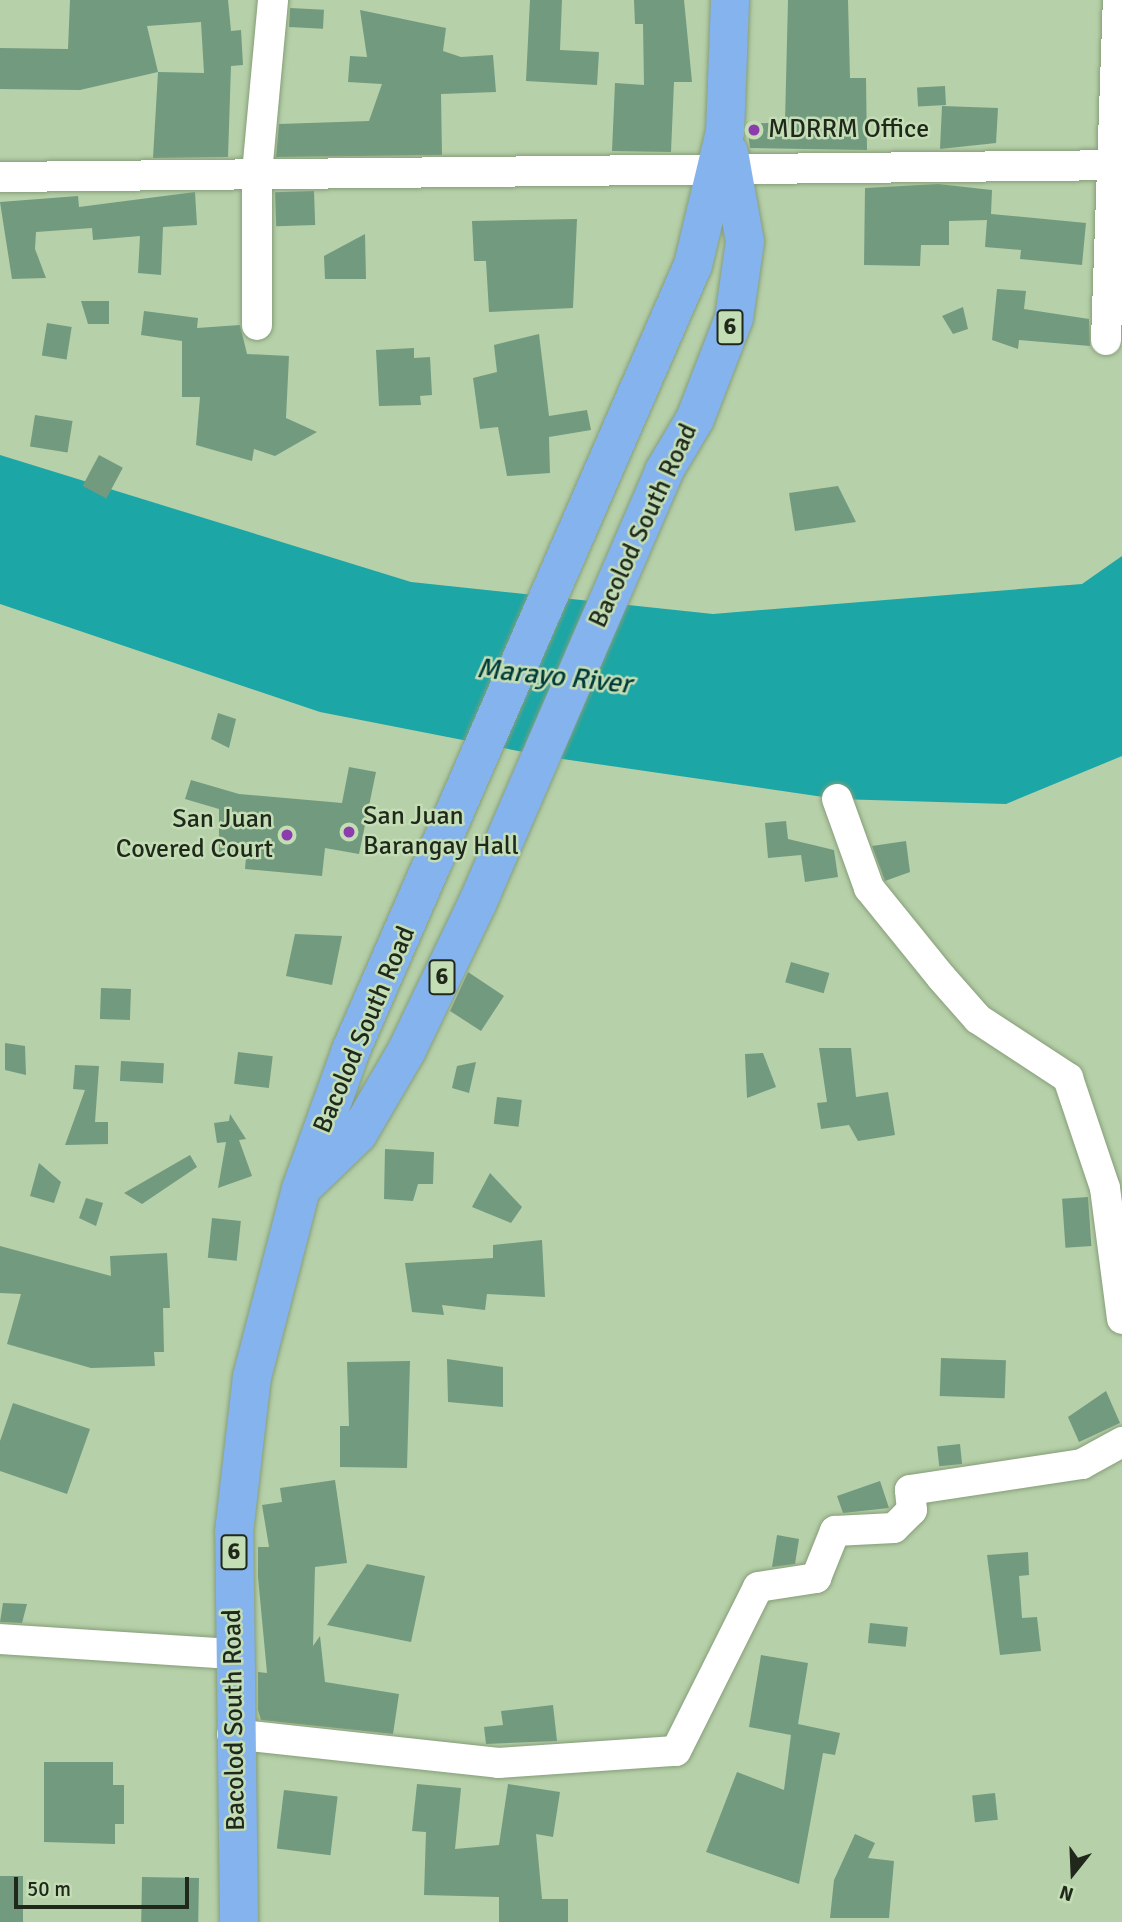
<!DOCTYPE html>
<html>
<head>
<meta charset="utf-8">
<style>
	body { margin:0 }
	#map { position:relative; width:1122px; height:1922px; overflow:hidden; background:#b6d0a9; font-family:Signika,sans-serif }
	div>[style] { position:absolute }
	.water>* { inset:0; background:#1ca6a6 }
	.building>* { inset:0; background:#729a7f; transform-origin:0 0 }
	.roads { filter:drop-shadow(0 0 2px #869e79) drop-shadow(0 0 2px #869e79) }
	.minor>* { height:30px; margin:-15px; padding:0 15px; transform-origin:15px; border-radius:15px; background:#fff }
	.highway>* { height:38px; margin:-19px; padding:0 19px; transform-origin:19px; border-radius:19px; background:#85b3ee }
	.dots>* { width:19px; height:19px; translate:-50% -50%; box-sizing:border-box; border:4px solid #c3ddb5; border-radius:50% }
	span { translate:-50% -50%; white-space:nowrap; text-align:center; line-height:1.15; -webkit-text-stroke:5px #c3ddb5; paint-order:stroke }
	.shield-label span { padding:2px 5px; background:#c3ddb5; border:2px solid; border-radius:5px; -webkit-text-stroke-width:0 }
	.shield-label { font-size:24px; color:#1f281a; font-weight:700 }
	.poi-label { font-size:26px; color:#1f281a }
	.left { translate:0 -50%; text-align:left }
	.right { translate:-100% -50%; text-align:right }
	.street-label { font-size:26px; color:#1f281a }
	.water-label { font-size:28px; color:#003b3b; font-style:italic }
	.north { position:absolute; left:1038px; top:1838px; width:70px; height:70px; -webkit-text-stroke:5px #c3ddb5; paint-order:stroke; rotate:198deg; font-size:19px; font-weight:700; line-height:28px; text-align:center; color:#1f281a }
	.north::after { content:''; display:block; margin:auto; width:24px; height:32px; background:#1f281a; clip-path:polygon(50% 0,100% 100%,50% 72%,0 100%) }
	.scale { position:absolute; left:14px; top:1877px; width:175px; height:32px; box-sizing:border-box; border:4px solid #1f281a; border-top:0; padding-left:9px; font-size:21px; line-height:24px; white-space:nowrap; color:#1f281a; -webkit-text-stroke:5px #c3ddb5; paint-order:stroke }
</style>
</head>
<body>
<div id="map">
	<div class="water">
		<div style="clip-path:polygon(0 455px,411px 582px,713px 614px,1082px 584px,1122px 556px,1122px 756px,1006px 804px,837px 799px,549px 757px,320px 712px,0 604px)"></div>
	</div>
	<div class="building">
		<div style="clip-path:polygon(evenodd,70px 0,228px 0,231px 31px,241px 30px,243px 65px,231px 66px,228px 157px,153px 158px,158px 72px,80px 90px,0 89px,0 48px,68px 49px,70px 0,201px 22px,204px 73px,158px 72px,147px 26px,201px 22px)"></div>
		<div style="clip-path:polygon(530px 0,562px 0,560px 50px,599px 52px,597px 85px,526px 81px)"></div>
		<div style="clip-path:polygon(634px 0,684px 0,692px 82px,674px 82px,671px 152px,612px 151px,615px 83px,644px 85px,643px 24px,635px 24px)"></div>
		<div style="clip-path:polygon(788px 0,848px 0,850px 78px,866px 78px,867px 150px,750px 148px,747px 124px,785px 122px)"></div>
		<div style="left:290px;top:8px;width:34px;height:19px;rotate:3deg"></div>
		<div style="clip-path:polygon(360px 10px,446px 28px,443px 51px,461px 57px,493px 55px,496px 92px,441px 94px,442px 155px,276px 157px,279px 124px,369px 121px,382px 84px,348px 82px,350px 56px,367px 57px)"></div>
		<div style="left:945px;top:86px;width:19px;height:28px;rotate:87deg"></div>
		<div style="clip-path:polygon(942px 106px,998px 108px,996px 143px,940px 149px)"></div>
		<div style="clip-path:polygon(938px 184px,992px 190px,991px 214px,1086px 223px,1082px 265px,1020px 259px,1021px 250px,985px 247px,987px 220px,949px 221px,949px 245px,921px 245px,920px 266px,864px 265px,865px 188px)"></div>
		<div style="left:314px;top:191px;width:34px;height:39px;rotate:88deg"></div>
		<div style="clip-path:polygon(195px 192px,197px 225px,163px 227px,161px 275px,138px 273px,140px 236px,93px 240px,92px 228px,36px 232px,35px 249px,46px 278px,12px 279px,0 202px,78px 196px,79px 207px)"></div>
		<div style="clip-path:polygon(577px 219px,573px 308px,489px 312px,486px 261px,474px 261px,472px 221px)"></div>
		<div style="clip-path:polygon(365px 234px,366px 279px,325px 279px,324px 256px)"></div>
		<div style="clip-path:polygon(997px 289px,1026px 291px,1024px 309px,1089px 319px,1090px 346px,1019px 340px,1018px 349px,992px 340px)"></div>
		<div style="clip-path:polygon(81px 301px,109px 301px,109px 324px,88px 324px)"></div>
		<div style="clip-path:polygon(963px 307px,968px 329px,953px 334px,942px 316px)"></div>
		<div style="clip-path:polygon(144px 311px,198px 318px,197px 328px,240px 325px,247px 354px,289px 356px,286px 418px,317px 432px,275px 456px,254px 449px,252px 461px,196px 445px,200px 397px,182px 397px,182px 341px,141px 335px)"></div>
		<div style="left:47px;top:323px;width:25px;height:33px;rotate:9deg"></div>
		<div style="clip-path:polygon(539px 334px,549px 416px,587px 410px,591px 430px,549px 437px,550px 473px,507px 476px,498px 427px,480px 429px,473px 378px,497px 372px,494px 345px)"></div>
		<div style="clip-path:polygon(414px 348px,414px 358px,430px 357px,432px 395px,420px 396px,421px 405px,379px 406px,376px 350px)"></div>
		<div style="left:35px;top:415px;width:38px;height:32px;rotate:9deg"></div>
		<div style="left:99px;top:455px;width:27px;height:35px;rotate:28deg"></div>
		<div style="clip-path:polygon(838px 486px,856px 522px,795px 531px,789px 493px)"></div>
		<div style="clip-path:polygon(218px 713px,236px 719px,229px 748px,211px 739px)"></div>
		<div style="clip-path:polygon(349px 767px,376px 772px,359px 854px,325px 848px,322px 876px,245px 869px,246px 857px,219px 853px,219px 809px,185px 799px,191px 780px,239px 794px,342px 803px)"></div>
		<div style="clip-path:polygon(786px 821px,788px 839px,834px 850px,838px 877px,805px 882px,801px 855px,768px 858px,765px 823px)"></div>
		<div style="clip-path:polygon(906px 841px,910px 872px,885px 881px,872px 846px)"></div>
		<div style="clip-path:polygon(295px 934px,342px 936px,332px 985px,286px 976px)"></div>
		<div style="left:791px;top:962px;width:40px;height:21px;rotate:16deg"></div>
		<div style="clip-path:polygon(468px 972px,504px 996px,481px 1031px,450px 1011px)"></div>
		<div style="left:101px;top:988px;width:30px;height:31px;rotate:2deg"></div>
		<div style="clip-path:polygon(5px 1043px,25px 1046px,26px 1075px,5px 1070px)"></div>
		<div style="clip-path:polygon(819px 1048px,851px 1048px,856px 1097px,888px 1092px,895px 1135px,858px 1141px,849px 1125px,821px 1129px,817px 1103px,827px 1102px)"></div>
		<div style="left:238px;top:1052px;width:35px;height:32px;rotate:7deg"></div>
		<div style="clip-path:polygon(763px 1053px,776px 1087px,747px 1098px,745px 1054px)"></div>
		<div style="left:121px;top:1061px;width:43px;height:20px;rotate:3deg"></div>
		<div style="clip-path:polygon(476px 1062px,469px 1093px,452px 1088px,457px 1066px)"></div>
		<div style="clip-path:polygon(75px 1065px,99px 1066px,95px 1122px,108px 1122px,108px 1144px,65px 1145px,85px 1090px,73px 1089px)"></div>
		<div style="left:497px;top:1097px;width:25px;height:27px;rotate:7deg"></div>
		<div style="clip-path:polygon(230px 1114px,246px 1139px,239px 1140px,252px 1176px,218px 1188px,226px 1142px,217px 1143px,214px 1123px,229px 1121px)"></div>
		<div style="clip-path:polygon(385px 1149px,434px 1152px,433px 1184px,418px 1184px,413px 1201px,384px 1199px)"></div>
		<div style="clip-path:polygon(190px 1155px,197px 1167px,142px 1204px,124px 1193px)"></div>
		<div style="clip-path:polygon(39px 1163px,61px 1182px,54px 1203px,30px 1196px)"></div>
		<div style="clip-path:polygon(490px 1173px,522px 1207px,511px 1223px,472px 1207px)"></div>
		<div style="left:1088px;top:1197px;width:49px;height:26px;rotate:86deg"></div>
		<div style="clip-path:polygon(86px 1198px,103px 1203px,96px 1226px,79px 1218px)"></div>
		<div style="left:212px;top:1218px;width:29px;height:40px;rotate:6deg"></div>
		<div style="clip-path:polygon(542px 1240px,545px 1297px,487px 1294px,485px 1310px,442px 1305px,444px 1315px,412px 1312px,405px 1263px,493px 1258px,493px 1245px)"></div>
		<div style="clip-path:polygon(0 1246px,111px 1276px,110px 1256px,167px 1253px,170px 1308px,163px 1308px,164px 1352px,154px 1352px,155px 1366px,91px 1368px,7px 1344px,21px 1294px,0 1293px)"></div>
		<div style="left:941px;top:1358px;width:65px;height:38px;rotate:2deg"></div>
		<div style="clip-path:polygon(447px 1359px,503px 1367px,503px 1407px,448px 1402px)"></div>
		<div style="clip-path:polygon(410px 1361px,407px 1468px,340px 1467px,340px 1426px,349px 1426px,347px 1362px)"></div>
		<div style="clip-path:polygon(1106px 1391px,1120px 1423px,1079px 1442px,1068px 1417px)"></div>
		<div style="clip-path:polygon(13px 1403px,90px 1429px,67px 1494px,0 1471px,0 1441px)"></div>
		<div style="left:960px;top:1444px;width:20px;height:23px;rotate:84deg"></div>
		<div style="clip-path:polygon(335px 1480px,347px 1563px,315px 1567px,313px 1646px,320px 1636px,325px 1682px,399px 1694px,393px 1734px,261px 1720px,258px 1710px,258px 1672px,267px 1673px,258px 1577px,258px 1547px,269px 1547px,262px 1505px,282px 1502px,280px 1488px)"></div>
		<div style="clip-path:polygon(880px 1481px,889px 1508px,843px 1513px,837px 1496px)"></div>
		<div style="clip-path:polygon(777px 1535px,799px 1539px,795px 1564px,772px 1567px)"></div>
		<div style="clip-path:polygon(1028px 1552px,1029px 1575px,1019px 1576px,1022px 1618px,1037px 1617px,1041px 1651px,1000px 1655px,987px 1555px)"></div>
		<div style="clip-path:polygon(367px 1564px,425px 1576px,411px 1642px,327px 1625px)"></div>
		<div style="clip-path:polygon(3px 1603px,27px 1604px,22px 1623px,0 1622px)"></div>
		<div style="left:870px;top:1623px;width:38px;height:20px;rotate:6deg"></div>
		<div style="clip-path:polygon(761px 1655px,808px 1663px,798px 1724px,840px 1733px,835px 1755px,823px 1753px,799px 1884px,706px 1852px,737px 1772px,784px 1790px,791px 1735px,749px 1727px)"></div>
		<div style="clip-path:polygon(553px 1705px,557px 1741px,486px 1744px,484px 1727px,503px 1725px,501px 1711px)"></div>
		<div style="clip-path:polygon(44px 1762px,113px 1762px,113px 1785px,124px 1785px,124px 1824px,115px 1824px,115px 1844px,44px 1842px)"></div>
		<div style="clip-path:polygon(417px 1784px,461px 1788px,455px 1849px,499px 1845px,508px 1784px,560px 1792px,553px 1837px,536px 1834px,542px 1899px,568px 1899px,568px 1922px,499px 1922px,499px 1897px,424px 1895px,426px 1832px,412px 1831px)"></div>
		<div style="left:284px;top:1790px;width:54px;height:59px;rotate:7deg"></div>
		<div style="left:995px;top:1793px;width:27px;height:23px;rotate:84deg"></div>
		<div style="clip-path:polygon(855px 1834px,875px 1843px,868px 1858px,894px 1861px,889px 1918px,830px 1918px,834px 1880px)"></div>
		<div style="left:0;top:1876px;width:23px;height:46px"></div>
		<div style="left:142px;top:1877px;width:57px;height:45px;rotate:1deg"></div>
	</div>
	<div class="roads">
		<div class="minor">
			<div style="left:0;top:177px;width:1122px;rotate:-0.61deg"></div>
			<div style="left:257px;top:325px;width:152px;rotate:-90deg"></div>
			<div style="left:257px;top:173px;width:174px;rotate:-84.7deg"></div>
			<div style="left:1106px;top:340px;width:340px;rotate:-88deg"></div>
			<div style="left:837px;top:799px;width:95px;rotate:70.2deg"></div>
			<div style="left:869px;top:888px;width:114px;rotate:51deg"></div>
			<div style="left:941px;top:977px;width:56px;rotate:48.6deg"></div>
			<div style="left:978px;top:1019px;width:108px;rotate:33.2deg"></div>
			<div style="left:1068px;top:1078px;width:116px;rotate:71.4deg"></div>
			<div style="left:1105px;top:1188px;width:132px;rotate:82.6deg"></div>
			<div style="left:0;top:1639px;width:233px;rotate:3.7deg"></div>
			<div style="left:232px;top:1734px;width:268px;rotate:6.2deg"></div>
			<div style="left:498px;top:1763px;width:178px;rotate:-3.9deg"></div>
			<div style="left:676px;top:1751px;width:183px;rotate:-63.4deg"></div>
			<div style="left:758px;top:1587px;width:59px;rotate:-8.8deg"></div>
			<div style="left:816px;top:1578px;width:51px;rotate:-68deg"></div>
			<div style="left:835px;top:1531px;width:59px;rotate:-2.9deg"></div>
			<div style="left:894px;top:1528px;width:25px;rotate:-45deg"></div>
			<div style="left:912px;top:1510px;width:20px;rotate:-96deg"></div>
			<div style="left:910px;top:1490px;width:174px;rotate:-8.6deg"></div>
			<div style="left:1082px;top:1464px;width:46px;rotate:-28.8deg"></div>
		</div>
		<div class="highway">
			<div style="left:306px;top:1184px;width:72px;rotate:-43.9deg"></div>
			<div style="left:358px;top:1134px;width:97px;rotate:-59.7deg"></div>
			<div style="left:407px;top:1050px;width:162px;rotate:-64.4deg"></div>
			<div style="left:477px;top:904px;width:472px;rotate:-66.6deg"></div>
			<div style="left:664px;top:471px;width:61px;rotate:-59.2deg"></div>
			<div style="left:695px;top:419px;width:108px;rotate:-68.9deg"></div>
			<div style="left:734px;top:318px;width:77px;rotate:-81.8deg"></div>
			<div style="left:745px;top:242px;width:91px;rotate:-100.1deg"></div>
			<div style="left:239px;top:1922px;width:390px;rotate:-90.7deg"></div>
			<div style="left:234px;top:1532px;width:156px;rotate:-83.4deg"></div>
			<div style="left:252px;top:1377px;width:194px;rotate:-75.4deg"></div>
			<div style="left:301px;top:1189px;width:148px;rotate:-70.2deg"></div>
			<div style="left:351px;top:1050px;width:856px;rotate:-66.46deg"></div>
			<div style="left:693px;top:265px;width:137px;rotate:-76.5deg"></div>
			<div style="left:725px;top:132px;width:132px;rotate:-87.8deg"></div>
		</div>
	</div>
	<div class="dots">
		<div style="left:754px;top:130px;background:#8c3cac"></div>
		<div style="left:349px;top:832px;background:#8c3cac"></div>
		<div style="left:287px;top:835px;background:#8c3cac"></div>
	</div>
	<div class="shield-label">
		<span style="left:730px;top:327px">6</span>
		<span style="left:442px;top:977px">6</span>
		<span style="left:234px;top:1552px">6</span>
	</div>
	<div class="poi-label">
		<span class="left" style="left:768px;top:130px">MDRRM Office</span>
		<span class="left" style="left:363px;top:832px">San Juan<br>Barangay Hall</span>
		<span class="right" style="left:273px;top:835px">San Juan<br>Covered Court</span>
	</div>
	<div class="street-label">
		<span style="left:644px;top:526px;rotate:-65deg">Bacolod South Road</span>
		<span style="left:365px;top:1030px;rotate:-67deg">Bacolod South Road</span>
		<span style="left:235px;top:1720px;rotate:-91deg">Bacolod South Road</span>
	</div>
	<div class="water-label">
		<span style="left:554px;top:676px;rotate:6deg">Marayo River</span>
	</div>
	<div class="north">N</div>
	<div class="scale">50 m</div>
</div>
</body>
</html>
